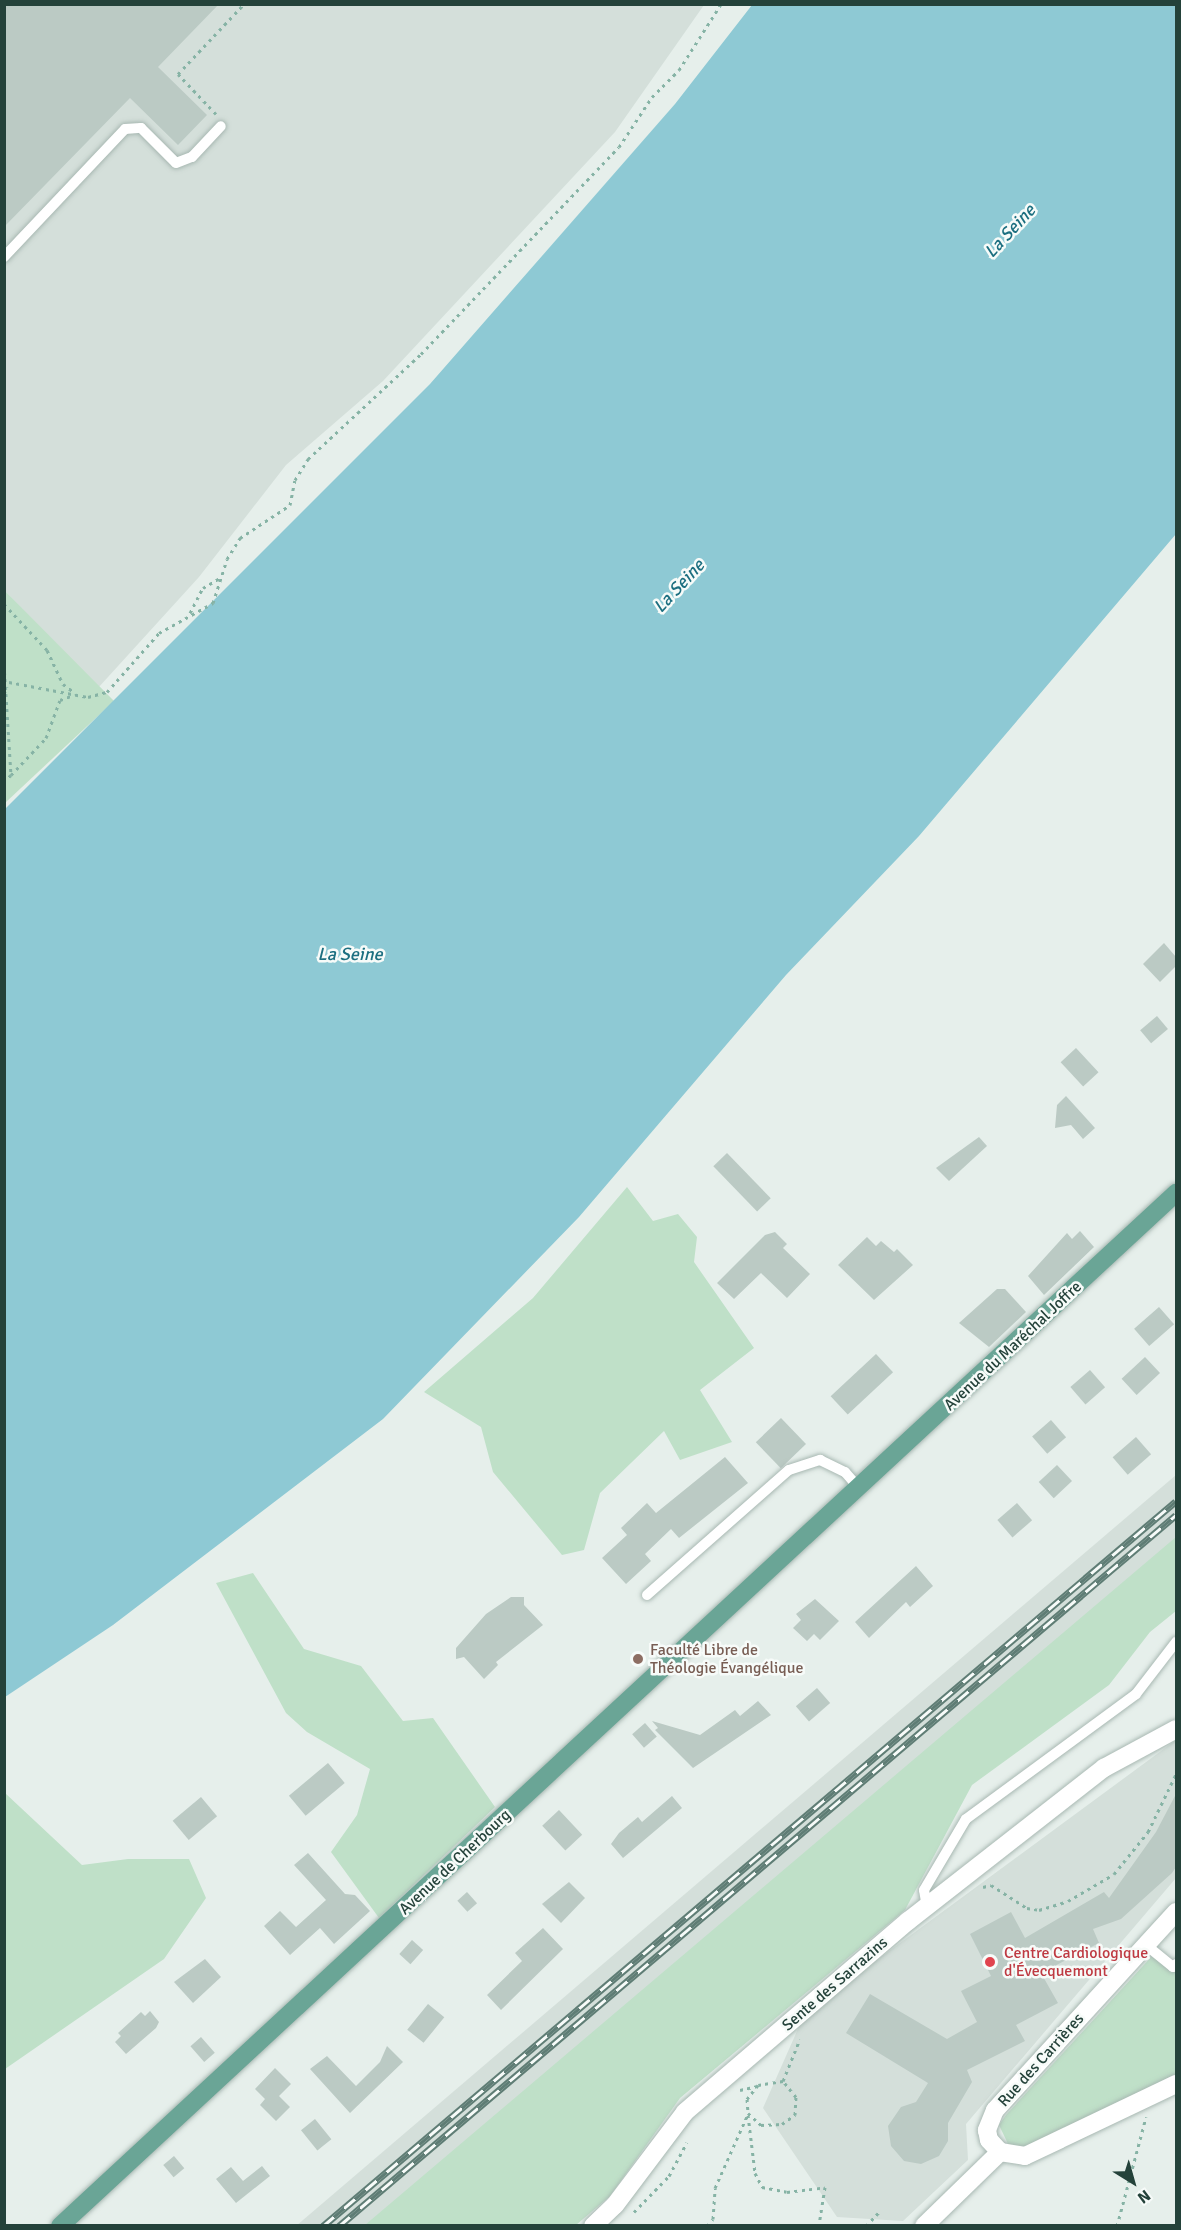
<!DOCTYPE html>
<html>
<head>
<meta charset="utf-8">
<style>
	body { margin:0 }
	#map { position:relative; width:1181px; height:2230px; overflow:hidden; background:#e6efeb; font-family:Signika,sans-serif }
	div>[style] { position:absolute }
	.built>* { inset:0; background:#d4dfda }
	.green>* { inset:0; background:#bfe0c8 }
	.water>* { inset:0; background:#8ec9d4 }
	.building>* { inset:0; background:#bbcac4; transform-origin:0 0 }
	.path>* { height:3px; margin-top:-1.5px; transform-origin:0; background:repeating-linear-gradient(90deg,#86b3a5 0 3px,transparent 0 7.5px) }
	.roads { filter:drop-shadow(0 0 2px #a8b8b2) drop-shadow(0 0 2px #a8b8b2) }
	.service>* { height:10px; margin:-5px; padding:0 5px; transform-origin:5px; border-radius:5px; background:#fff }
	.minor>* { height:18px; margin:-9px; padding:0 9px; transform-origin:9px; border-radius:9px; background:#fff }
	.tertiary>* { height:18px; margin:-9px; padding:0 9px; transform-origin:9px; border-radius:9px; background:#fff }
	.primary>* { height:18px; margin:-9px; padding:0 9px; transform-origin:9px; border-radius:9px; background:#6aa596 }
	.rail>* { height:7px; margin-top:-3.5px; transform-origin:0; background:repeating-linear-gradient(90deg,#f7fbf9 0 14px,#5f7d75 0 28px); box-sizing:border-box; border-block:2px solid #5f7d75 }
	.dots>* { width:16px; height:16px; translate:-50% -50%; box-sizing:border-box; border:3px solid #f7fbf9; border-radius:50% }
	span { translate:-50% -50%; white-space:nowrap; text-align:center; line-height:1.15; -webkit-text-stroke:5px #f7fbf9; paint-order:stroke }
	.street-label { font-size:16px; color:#24423a }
	.education-label { font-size:16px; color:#785e54 }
	.left { translate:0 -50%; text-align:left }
	.health-label { font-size:16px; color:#be3a42 }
	.water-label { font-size:18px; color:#1c6f80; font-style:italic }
	.frame { position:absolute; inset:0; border:6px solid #24423a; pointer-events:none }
	.north { position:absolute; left:1103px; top:2152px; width:60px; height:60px; -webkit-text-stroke:4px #f7fbf9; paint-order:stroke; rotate:143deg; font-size:16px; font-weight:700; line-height:24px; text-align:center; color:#24423a }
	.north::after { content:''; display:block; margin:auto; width:21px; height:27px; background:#24423a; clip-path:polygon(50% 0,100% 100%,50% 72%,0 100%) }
</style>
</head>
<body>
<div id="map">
	<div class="built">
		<div style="clip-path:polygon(5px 5px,704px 5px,615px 132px,383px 381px,286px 465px,199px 577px,98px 688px,5px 591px)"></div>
		<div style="clip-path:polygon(1176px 1475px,1176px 1549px,393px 2225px,296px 2226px)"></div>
		<div style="clip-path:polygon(1176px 1740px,1176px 1878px,966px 2124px,968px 2160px,903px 2221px,837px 2217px,763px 2108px,805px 2013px)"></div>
	</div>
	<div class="green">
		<div style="clip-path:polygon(5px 591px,114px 701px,5px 803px)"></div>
		<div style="clip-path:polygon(627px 1187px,653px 1221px,678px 1214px,697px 1237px,694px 1262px,754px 1348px,700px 1390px,732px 1442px,680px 1460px,664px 1431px,600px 1493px,584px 1550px,562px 1555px,493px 1472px,481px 1427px,424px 1392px,533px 1298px)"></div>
		<div style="clip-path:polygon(1176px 1537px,1176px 1611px,1150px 1632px,1109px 1685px,972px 1785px,905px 1910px,680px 2098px,610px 2196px,576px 2225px,365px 2225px)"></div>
		<div style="clip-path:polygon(253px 1573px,304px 1649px,361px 1666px,403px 1721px,433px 1718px,495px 1807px,379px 1918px,331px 1852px,357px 1815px,370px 1769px,307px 1732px,286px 1713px,216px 1583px)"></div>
		<div style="clip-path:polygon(5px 1793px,82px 1865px,128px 1859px,189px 1859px,206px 1898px,164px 1959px,5px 2069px)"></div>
		<div style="clip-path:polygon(1153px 1955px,1176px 1970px,1176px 2074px,1022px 2149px,1009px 2146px,999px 2125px,1006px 2115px)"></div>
	</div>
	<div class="water">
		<div style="clip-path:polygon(752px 5px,1176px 5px,1176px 534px,919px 836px,786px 975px,579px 1217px,383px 1419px,113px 1625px,5px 1697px,5px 809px,430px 384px,675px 104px)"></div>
	</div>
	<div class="building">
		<div style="clip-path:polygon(4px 4px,219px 4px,158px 67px,207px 115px,178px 145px,130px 98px,4px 227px)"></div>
		<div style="clip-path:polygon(1164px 943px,1176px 957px,1176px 966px,1160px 982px,1143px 964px)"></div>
		<div style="left:1157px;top:1016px;width:17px;height:22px;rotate:50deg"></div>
		<div style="left:1076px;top:1048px;width:33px;height:21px;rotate:47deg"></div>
		<div style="clip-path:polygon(1066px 1096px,1095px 1128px,1083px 1139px,1071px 1125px,1055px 1128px,1057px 1105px)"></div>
		<div style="clip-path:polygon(979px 1137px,987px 1146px,949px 1181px,936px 1168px)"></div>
		<div style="left:727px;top:1153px;width:63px;height:19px;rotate:46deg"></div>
		<div style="clip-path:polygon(1080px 1231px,1094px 1247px,1044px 1295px,1028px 1276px,1067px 1233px,1072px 1239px)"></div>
		<div style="clip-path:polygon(775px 1232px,787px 1244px,783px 1248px,810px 1274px,787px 1298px,761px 1273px,734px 1299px,717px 1283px,765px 1235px)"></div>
		<div style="clip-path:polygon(867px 1237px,876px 1246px,881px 1241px,894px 1252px,897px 1249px,913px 1265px,874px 1300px,838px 1265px)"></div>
		<div style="clip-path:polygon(997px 1289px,1005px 1289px,1026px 1312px,989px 1347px,959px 1323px)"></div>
		<div style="left:1159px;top:1307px;width:23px;height:33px;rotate:49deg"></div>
		<div style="left:876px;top:1354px;width:25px;height:62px;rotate:47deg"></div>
		<div style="left:1145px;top:1357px;width:22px;height:32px;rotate:47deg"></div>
		<div style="left:1090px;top:1370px;width:23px;height:26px;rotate:49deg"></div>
		<div style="left:781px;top:1418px;width:36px;height:35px;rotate:46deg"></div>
		<div style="left:1051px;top:1420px;width:23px;height:25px;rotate:49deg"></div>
		<div style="left:1136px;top:1437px;width:23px;height:31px;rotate:49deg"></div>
		<div style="clip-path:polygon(725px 1457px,748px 1483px,679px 1538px,671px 1529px,645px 1554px,651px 1561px,626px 1584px,602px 1558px,627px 1535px,621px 1528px,647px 1503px,656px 1513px)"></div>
		<div style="left:1057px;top:1465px;width:22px;height:25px;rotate:47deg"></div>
		<div style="left:1017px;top:1503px;width:23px;height:26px;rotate:49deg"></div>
		<div style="clip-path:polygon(916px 1566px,933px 1586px,910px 1607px,906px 1602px,869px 1638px,855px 1622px)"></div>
		<div style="clip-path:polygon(511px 1597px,524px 1597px,524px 1605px,543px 1625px,496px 1662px,498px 1665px,484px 1679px,464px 1657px,456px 1659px,456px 1648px,486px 1614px)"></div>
		<div style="clip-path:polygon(815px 1599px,839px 1621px,820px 1640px,814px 1634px,807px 1641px,793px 1628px,801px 1620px,796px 1614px)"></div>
		<div style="left:817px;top:1688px;width:20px;height:28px;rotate:49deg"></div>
		<div style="clip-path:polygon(758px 1701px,771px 1715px,693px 1768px,655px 1730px,658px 1728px,652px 1721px,700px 1735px,735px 1710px,740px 1716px)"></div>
		<div style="left:645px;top:1723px;width:18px;height:17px;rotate:49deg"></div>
		<div style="left:328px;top:1763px;width:26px;height:51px;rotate:50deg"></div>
		<div style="clip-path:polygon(1176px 1794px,1176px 1867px,1172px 1873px,1121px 1919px,1093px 1929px,1099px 1943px,1041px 1973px,1058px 2003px,1016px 2025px,1025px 2041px,967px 2070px,972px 2082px,948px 2123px,948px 2141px,939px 2156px,921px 2164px,904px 2161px,891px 2146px,888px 2126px,901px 2107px,916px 2102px,928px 2083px,846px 2033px,870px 1994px,947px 2039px,977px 2022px,961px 1991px,991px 1976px,970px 1934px,1011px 1912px,1025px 1938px,1104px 1892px,1109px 1898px,1156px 1832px)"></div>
		<div style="clip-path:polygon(672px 1796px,682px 1808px,623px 1858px,611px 1844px,619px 1833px,638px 1817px,642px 1822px)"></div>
		<div style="left:201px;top:1797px;width:25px;height:37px;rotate:50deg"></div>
		<div style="left:559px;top:1810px;width:34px;height:23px;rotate:47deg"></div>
		<div style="clip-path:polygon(308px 1853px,345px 1894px,355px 1895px,370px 1911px,334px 1944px,320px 1928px,290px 1955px,264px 1926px,280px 1911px,296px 1927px,326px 1900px,294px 1865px)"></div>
		<div style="clip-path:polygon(569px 1882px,585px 1898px,561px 1923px,542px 1904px)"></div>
		<div style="left:467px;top:1892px;width:15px;height:13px;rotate:48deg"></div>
		<div style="clip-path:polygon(543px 1928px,563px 1949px,501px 2010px,487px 1995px,522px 1961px,515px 1953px)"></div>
		<div style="left:412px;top:1940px;width:15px;height:19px;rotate:42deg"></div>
		<div style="clip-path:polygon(205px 1959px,221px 1977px,193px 2003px,174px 1982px)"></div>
		<div style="left:428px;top:2004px;width:21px;height:33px;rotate:39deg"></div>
		<div style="clip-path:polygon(150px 2011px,159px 2022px,156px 2028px,126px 2054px,115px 2042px,121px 2036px,118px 2033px,141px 2012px,145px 2016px)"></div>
		<div style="left:201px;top:2037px;width:21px;height:14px;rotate:49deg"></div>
		<div style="clip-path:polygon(387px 2046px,403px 2062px,350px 2113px,310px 2069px,327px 2056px,356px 2086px,380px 2062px)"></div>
		<div style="clip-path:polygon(275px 2068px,291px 2084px,279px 2096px,290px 2107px,276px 2121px,260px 2105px,265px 2099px,255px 2089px)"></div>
		<div style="left:315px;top:2119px;width:26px;height:18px;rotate:51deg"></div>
		<div style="left:174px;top:2156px;width:16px;height:14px;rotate:50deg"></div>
		<div style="clip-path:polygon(262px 2166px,270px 2176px,236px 2203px,216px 2179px,231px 2167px,243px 2181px)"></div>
	</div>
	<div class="path">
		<div style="left:216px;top:114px;width:55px;rotate:-133.5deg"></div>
		<div style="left:178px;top:74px;width:96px;rotate:-46.7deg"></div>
		<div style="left:4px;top:604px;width:63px;rotate:46.9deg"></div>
		<div style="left:47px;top:650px;width:38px;rotate:65deg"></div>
		<div style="left:63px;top:684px;width:15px;rotate:37deg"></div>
		<div style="left:190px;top:613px;width:28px;rotate:-63deg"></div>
		<div style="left:203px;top:588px;width:21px;rotate:-31deg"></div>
		<div style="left:4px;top:664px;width:111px;rotate:86.4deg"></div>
		<div style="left:11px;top:775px;width:9px;rotate:139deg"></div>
		<div style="left:9px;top:682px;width:80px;rotate:10.8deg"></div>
		<div style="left:88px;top:697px;width:20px;rotate:-15deg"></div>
		<div style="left:107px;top:692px;width:79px;rotate:-48.6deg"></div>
		<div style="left:159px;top:633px;width:62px;rotate:-29.1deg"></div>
		<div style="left:213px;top:603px;width:46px;rotate:-72.3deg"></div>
		<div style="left:227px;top:559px;width:25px;rotate:-58deg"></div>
		<div style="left:240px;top:538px;width:60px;rotate:-33.4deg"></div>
		<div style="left:290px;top:505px;width:25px;rotate:-79deg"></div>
		<div style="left:295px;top:480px;width:25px;rotate:-58deg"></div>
		<div style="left:308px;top:459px;width:154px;rotate:-42.9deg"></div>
		<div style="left:421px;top:354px;width:286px;rotate:-46.3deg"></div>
		<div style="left:619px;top:147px;width:60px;rotate:-56.6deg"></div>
		<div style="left:652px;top:97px;width:38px;rotate:-45deg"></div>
		<div style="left:679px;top:70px;width:78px;rotate:-57.5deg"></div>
		<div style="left:4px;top:694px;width:8px;rotate:-67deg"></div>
		<div style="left:11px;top:775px;width:51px;rotate:-46.6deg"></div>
		<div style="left:46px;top:738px;width:40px;rotate:-69.8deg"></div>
		<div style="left:60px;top:700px;width:15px;rotate:-20deg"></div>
		<div style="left:983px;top:1887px;width:8px;rotate:-14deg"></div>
		<div style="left:991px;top:1885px;width:43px;rotate:32.6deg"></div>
		<div style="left:1027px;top:1908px;width:12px;rotate:9deg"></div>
		<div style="left:1039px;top:1910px;width:30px;rotate:-17deg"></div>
		<div style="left:1068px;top:1901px;width:53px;rotate:-30.4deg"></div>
		<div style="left:1114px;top:1874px;width:54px;rotate:-51deg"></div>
		<div style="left:1148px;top:1832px;width:64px;rotate:-64.2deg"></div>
		<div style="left:783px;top:2081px;width:25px;rotate:171deg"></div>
		<div style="left:758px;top:2085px;width:18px;rotate:128deg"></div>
		<div style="left:747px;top:2099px;width:14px;rotate:86deg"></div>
		<div style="left:748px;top:2113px;width:18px;rotate:43deg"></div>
		<div style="left:761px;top:2125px;width:21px;rotate:-3deg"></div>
		<div style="left:782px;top:2124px;width:16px;rotate:-35deg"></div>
		<div style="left:795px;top:2115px;width:18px;rotate:-87deg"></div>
		<div style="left:796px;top:2097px;width:21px;rotate:-129deg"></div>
		<div style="left:783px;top:2081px;width:45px;rotate:-68deg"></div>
		<div style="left:740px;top:2090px;width:17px;rotate:-13deg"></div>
		<div style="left:748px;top:2115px;width:58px;rotate:83.1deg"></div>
		<div style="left:755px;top:2173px;width:16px;rotate:63deg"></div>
		<div style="left:762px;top:2187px;width:25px;rotate:11deg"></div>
		<div style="left:787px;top:2192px;width:38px;rotate:-7deg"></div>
		<div style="left:825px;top:2187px;width:39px;rotate:99deg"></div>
		<div style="left:634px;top:2212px;width:50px;rotate:-45.8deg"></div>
		<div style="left:669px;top:2176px;width:38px;rotate:-62deg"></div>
		<div style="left:707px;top:2226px;width:9px;rotate:-49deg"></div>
		<div style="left:713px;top:2219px;width:31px;rotate:-86deg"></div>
		<div style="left:715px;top:2188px;width:81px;rotate:-66deg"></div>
		<div style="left:866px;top:2226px;width:19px;rotate:-47deg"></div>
		<div style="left:1117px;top:2226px;width:113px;rotate:-75.1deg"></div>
	</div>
	<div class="roads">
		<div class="service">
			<div style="left:4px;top:257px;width:176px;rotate:-46.6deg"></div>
			<div style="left:125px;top:129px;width:16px;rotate:-4deg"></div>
			<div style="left:141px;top:128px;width:49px;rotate:45deg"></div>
			<div style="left:176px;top:163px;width:17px;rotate:-21deg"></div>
			<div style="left:192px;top:157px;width:42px;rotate:-46.9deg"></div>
			<div style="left:647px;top:1595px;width:189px;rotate:-41.4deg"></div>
			<div style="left:789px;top:1470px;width:33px;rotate:-18deg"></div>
			<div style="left:820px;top:1460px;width:28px;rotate:26deg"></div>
			<div style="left:845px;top:1472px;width:23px;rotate:49deg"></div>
			<div style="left:927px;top:1907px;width:17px;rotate:-100deg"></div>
			<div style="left:924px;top:1890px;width:82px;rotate:-59.4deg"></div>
			<div style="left:966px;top:1819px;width:211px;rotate:-36.3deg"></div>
			<div style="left:1136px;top:1694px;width:66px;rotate:-52.4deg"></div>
			<div style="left:1146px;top:1945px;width:35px;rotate:39deg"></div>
			<div style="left:1173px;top:1967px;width:4px;rotate:-45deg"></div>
		</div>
		<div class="minor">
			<div style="left:593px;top:2226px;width:30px;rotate:-44deg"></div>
			<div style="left:615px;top:2205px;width:116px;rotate:-53deg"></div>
			<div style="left:685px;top:2112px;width:294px;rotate:-40.6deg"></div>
			<div style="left:908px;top:1921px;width:249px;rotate:-38deg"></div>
			<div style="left:1104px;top:1768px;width:82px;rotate:-28.4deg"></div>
			<div style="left:924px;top:2226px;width:106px;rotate:-44.2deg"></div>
		</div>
		<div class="tertiary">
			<div style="left:1176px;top:1912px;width:268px;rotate:132.4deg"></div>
			<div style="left:995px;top:2110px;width:22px;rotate:112deg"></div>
			<div style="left:987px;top:2130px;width:10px;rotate:79deg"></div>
			<div style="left:989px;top:2140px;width:16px;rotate:47deg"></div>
			<div style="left:1000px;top:2152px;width:25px;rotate:9deg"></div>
			<div style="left:1025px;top:2156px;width:167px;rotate:-25.5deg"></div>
		</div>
		<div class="primary">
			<div style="left:60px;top:2226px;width:1521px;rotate:-42.79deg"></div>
		</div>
	</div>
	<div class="rail">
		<div style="left:323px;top:2226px;width:1119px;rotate:-40.36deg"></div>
		<div style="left:339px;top:2226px;width:1098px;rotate:-40.35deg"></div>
	</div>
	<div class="dots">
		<div style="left:638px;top:1659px;background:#8d6e63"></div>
		<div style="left:990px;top:1962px;background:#e0444e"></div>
	</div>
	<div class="street-label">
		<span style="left:1013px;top:1346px;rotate:-43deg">Avenue du Maréchal Joffre</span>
		<span style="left:455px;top:1862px;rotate:-43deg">Avenue de Cherbourg</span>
		<span style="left:835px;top:1984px;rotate:-41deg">Sente des Sarrazins</span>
		<span style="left:1041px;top:2060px;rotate:-48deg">Rue des Carrières</span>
	</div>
	<div class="education-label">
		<span class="left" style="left:650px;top:1659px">Faculté Libre de<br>Théologie Évangélique</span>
	</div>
	<div class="health-label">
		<span class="left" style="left:1004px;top:1962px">Centre Cardiologique<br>d'Évecquemont</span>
	</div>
	<div class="water-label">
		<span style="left:1010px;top:231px;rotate:-47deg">La Seine</span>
		<span style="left:679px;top:586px;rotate:-47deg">La Seine</span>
		<span style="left:350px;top:954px">La Seine</span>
	</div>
	<div class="frame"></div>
	<div class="north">N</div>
</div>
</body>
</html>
